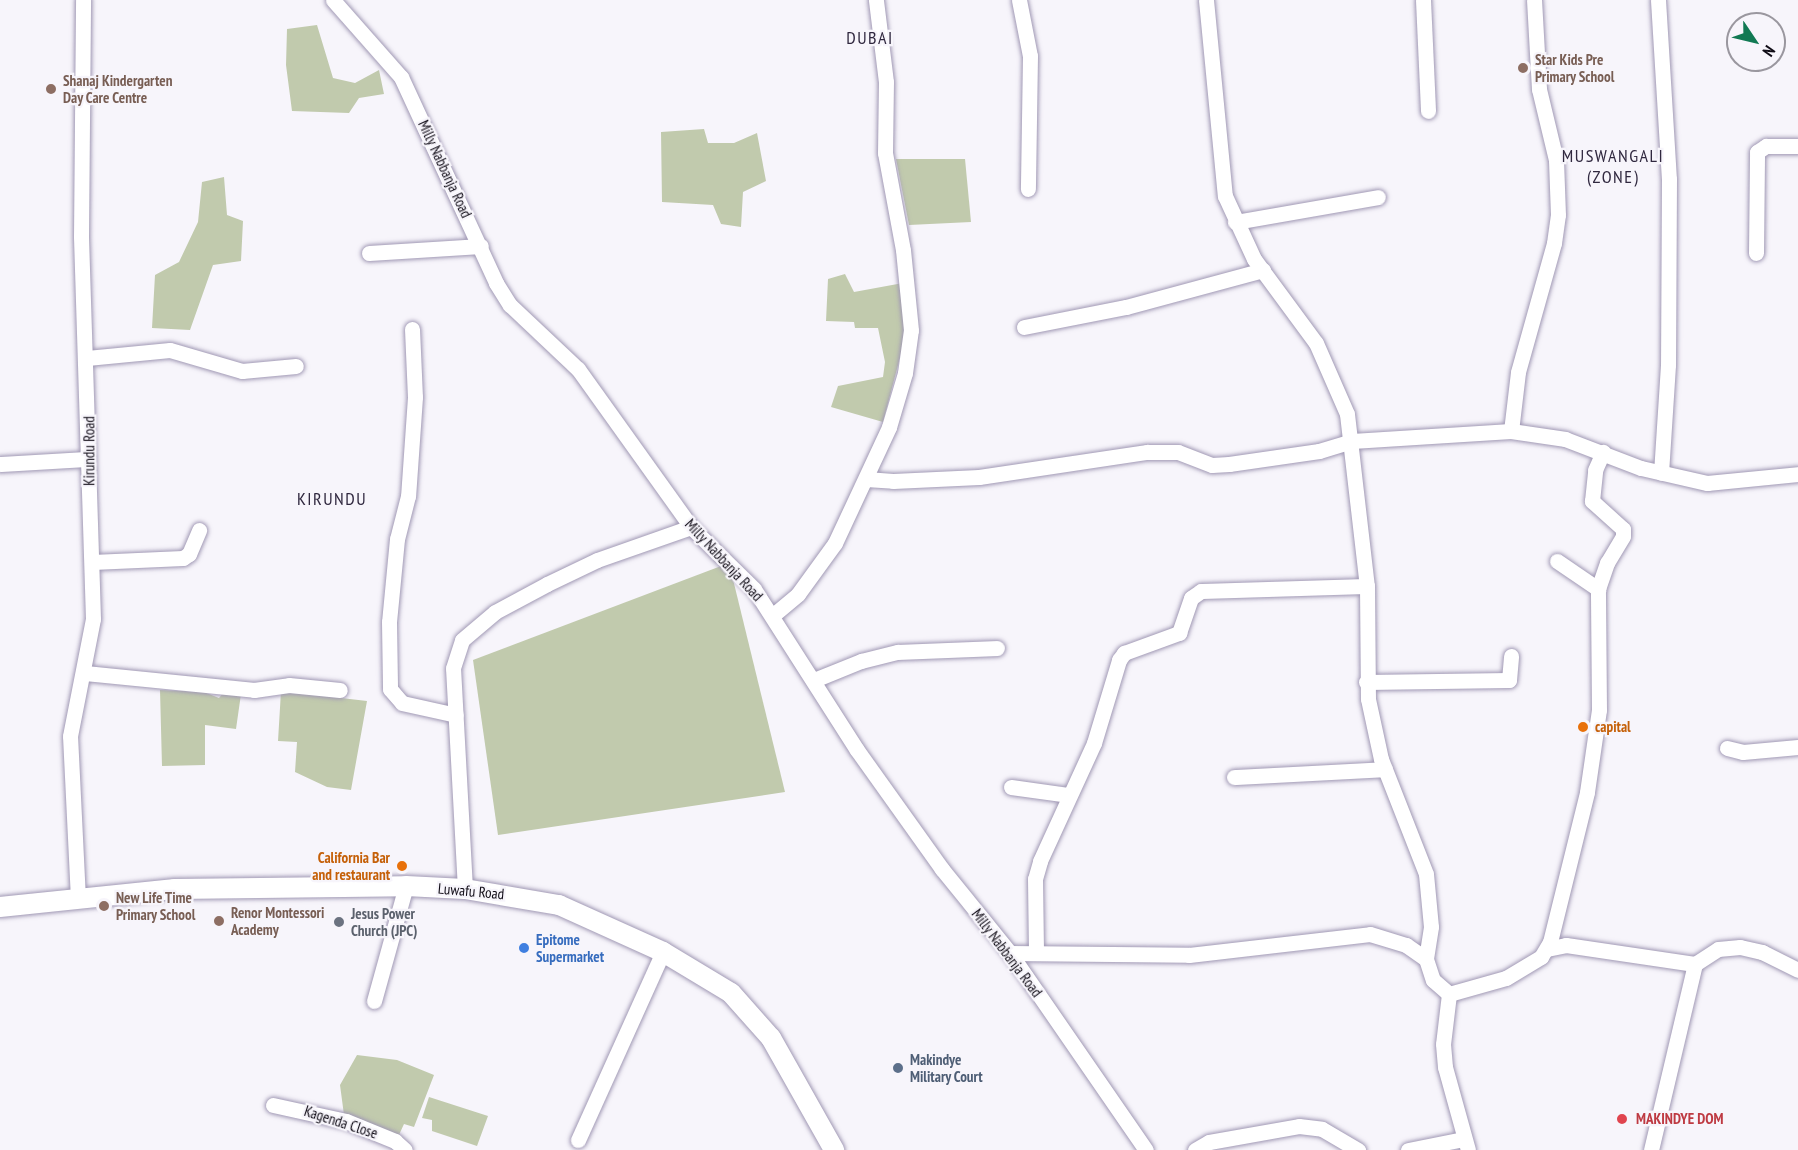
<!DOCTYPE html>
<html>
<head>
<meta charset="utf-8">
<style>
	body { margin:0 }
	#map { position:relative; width:1798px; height:1150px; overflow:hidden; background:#f7f5fb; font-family:"PT Sans Narrow",sans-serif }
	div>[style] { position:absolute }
	.green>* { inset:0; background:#c1caad }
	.roads { filter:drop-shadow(0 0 2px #a098b4) drop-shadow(0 0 2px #a098b4) }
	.minor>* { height:15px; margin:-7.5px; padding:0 7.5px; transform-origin:7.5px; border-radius:7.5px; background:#fff }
	.tertiary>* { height:20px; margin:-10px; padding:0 10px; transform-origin:10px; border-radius:10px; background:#fff }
	.dots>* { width:16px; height:16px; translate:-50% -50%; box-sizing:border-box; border:3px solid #f7f5fb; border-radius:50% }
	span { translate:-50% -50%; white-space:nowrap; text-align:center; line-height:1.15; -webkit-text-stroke:4.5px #f7f5fb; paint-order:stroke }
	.education-label { font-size:15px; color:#785e54; font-weight:700 }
	.left { translate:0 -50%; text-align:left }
	.street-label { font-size:15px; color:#0f0b15 }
	.food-label { font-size:15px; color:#c56008; font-weight:700 }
	.right { translate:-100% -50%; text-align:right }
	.worship-label { font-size:15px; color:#5b616d; font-weight:700 }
	.shop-label { font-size:15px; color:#366cbe; font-weight:700 }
	.service-label { font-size:15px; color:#4e5e75; font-weight:700 }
	.health-label { font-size:15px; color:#be3a42; font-weight:700 }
	.quarter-label { font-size:18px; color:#30283f; letter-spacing:1.5px }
	.north { position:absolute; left:1726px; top:12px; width:60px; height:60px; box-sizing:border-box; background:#f7f5fb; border:2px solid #9a979f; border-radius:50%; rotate:125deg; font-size:16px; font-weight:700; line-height:24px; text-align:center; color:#0f0b15 }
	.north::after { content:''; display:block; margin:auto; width:21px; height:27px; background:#117953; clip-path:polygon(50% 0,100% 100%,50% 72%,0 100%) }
</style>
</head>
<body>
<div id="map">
	<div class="green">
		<div style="clip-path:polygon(317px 25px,333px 78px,355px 83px,379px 70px,384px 94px,359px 98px,349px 113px,292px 111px,286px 65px,287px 29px)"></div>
		<div style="clip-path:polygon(704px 129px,708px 143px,734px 143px,757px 133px,766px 181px,743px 192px,741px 227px,721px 224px,713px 205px,662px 202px,661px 132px)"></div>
		<div style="clip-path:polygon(896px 159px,965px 159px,971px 222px,909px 225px)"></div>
		<div style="clip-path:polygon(224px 177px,227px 215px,243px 221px,241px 261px,213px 265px,190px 330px,152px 328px,155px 275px,179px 262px,198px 222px,202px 182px)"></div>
		<div style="clip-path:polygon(845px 274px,854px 292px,903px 283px,907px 331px,883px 422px,831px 407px,838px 386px,883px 377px,885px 362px,878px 328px,855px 328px,854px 322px,826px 321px,828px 279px)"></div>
		<div style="clip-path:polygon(729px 563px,785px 792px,498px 835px,473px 660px)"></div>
		<div style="clip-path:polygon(160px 690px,204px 692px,219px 698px,224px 692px,241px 694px,236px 729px,205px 725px,205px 765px,162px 766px)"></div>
		<div style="clip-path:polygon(281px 691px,367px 701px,351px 790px,327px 787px,295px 772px,297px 742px,278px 741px)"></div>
		<div style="clip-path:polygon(357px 1055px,397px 1060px,434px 1075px,414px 1127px,404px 1124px,398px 1137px,344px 1115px,340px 1085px)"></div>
		<div style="clip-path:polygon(429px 1097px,488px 1116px,477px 1146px,432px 1131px,432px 1120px,422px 1118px)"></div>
	</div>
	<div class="roads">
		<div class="minor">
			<div style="left:333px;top:0;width:103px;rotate:48.6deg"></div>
			<div style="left:401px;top:77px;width:227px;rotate:65.2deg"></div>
			<div style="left:496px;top:283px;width:26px;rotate:58deg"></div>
			<div style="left:510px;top:305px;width:93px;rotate:43.3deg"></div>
			<div style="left:578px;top:369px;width:194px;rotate:54.4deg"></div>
			<div style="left:691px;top:527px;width:88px;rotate:44.5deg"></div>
			<div style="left:754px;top:589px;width:191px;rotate:57.4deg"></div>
			<div style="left:857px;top:750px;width:146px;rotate:54.5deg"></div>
			<div style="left:942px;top:869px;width:108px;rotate:51deg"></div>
			<div style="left:1010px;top:953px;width:239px;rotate:55.4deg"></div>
			<div style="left:1019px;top:0;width:57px;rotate:78.9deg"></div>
			<div style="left:1030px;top:56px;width:133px;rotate:90.9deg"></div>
			<div style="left:1206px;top:0;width:197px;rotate:84.5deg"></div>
			<div style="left:1225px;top:196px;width:69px;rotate:65.3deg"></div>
			<div style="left:1254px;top:259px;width:104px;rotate:53.6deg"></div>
			<div style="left:1316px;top:343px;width:77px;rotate:66.4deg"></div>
			<div style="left:1347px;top:414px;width:173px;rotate:83.4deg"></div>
			<div style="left:1367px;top:586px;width:113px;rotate:89.5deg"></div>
			<div style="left:1368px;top:699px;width:61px;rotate:77.8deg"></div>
			<div style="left:1381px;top:759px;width:123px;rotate:68.6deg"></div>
			<div style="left:1426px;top:874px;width:53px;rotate:84.6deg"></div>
			<div style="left:1431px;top:927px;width:32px;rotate:99deg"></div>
			<div style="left:1423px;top:0;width:111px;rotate:87.4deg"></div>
			<div style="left:1658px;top:0;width:179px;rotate:86.5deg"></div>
			<div style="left:1669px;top:179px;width:186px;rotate:90.3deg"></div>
			<div style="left:1668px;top:365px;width:108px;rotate:93.7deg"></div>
			<div style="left:1235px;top:222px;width:145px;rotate:-9.9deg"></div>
			<div style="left:369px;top:253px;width:112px;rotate:-3.6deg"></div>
			<div style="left:1756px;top:253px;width:101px;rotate:-89.4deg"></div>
			<div style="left:1757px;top:152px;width:11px;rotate:-34deg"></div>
			<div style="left:1766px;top:146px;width:32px"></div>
			<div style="left:1024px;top:327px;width:104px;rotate:-11.1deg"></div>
			<div style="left:1126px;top:307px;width:142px;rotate:-15.1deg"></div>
			<div style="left:412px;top:329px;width:68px;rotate:87.5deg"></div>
			<div style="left:415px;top:397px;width:99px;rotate:94deg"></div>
			<div style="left:408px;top:496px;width:44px;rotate:104.3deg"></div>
			<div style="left:397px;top:539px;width:83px;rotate:95.5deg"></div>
			<div style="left:389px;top:622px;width:67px;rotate:89.1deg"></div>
			<div style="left:390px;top:689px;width:18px;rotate:49deg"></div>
			<div style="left:402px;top:703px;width:55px;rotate:12.5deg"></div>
			<div style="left:87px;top:358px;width:83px;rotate:-5.5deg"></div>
			<div style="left:170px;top:350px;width:75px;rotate:16.3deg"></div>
			<div style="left:242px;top:371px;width:54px;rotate:-5.3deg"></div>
			<div style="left:1511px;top:431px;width:59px;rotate:-83.2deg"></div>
			<div style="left:1518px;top:372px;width:134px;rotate:-74.4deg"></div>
			<div style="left:1554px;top:243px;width:28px;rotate:-82deg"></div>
			<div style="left:1558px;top:215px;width:55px;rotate:-92.1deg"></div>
			<div style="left:1556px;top:160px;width:73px;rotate:-103.5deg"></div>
			<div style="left:1539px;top:89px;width:89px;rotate:-93.2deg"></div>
			<div style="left:0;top:464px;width:87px;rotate:-3.3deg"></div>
			<div style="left:866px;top:479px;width:27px;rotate:4deg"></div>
			<div style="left:893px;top:481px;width:86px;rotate:-2.7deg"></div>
			<div style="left:979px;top:477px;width:170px;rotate:-8.5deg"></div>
			<div style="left:1147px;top:452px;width:31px"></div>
			<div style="left:1178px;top:452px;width:36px;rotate:21deg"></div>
			<div style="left:1212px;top:465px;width:17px;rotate:-3deg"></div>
			<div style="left:1229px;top:464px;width:91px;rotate:-8.2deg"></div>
			<div style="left:1319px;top:451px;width:34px;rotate:-17deg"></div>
			<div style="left:1352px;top:441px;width:159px;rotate:-3.6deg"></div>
			<div style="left:1511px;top:431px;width:55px;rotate:8.4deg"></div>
			<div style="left:1565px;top:439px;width:81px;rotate:20.9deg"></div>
			<div style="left:1641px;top:468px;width:68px;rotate:12.8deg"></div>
			<div style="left:1707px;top:483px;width:91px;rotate:-5.6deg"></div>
			<div style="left:1557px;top:561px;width:50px;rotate:34.3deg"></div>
			<div style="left:92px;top:562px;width:91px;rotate:-2.5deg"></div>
			<div style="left:183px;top:558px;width:7px;rotate:-34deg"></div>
			<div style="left:189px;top:554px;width:26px;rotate:-67deg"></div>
			<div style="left:772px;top:616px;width:34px;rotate:-40deg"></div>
			<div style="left:798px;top:594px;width:63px;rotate:-54deg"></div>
			<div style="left:835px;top:543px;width:128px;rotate:-65deg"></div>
			<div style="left:889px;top:427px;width:56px;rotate:-73.5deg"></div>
			<div style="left:905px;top:373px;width:43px;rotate:-82.1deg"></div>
			<div style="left:911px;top:330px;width:80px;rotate:-95.7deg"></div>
			<div style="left:903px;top:250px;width:99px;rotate:-100.5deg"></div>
			<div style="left:885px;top:153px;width:71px;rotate:-89.2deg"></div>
			<div style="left:886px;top:82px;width:83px;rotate:-97deg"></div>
			<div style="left:85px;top:673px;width:170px;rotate:5.7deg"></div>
			<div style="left:254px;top:690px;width:35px;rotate:-8deg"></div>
			<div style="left:289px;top:685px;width:51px;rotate:5.6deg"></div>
			<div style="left:814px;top:680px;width:51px;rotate:-22deg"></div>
			<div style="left:861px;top:661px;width:38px;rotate:-14deg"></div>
			<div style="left:898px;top:652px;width:99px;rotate:-2.3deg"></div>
			<div style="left:1366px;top:682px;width:143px;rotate:-0.8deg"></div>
			<div style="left:1509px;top:680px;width:24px;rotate:-85deg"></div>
			<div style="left:1727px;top:748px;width:16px;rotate:14deg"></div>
			<div style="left:1743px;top:752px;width:55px;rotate:-5.2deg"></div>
			<div style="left:1234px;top:777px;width:151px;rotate:-3deg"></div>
			<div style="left:1011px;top:787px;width:59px;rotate:7.9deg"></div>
			<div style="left:465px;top:889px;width:221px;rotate:-93.1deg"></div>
			<div style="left:453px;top:668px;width:29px;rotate:-72deg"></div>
			<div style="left:462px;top:640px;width:43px;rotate:-40.3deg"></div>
			<div style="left:495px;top:612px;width:59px;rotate:-28.3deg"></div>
			<div style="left:547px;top:584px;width:55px;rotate:-25.6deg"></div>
			<div style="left:597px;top:560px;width:100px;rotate:-19.3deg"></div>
			<div style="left:78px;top:899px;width:163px;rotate:-92.8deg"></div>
			<div style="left:70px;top:736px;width:119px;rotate:-78.9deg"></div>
			<div style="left:93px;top:619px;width:383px;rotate:-91.8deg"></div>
			<div style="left:81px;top:236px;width:236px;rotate:-89.5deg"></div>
			<div style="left:1547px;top:949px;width:19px;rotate:-12deg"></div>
			<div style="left:1566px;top:945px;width:130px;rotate:8.4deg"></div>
			<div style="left:1695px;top:964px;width:27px;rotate:-33deg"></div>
			<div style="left:1718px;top:949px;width:22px;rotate:-5deg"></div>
			<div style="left:1740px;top:947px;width:23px;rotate:13deg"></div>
			<div style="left:1762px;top:952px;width:40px;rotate:26.6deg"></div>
			<div style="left:1036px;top:951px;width:72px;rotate:-90.8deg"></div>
			<div style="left:1035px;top:879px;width:19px;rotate:-74deg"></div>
			<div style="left:1040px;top:861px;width:130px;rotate:-65.4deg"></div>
			<div style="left:1094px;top:743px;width:87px;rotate:-73.2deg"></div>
			<div style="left:1119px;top:660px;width:9px;rotate:-54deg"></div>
			<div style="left:1124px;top:653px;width:59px;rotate:-20deg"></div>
			<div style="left:1179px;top:633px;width:37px;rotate:-71deg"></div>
			<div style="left:1191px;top:598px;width:12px;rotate:-35deg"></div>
			<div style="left:1201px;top:591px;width:166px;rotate:-1.7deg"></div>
			<div style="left:1010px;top:953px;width:179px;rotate:0.6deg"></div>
			<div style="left:1189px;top:955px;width:182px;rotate:-6.6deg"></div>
			<div style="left:1370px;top:934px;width:38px;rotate:17deg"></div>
			<div style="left:1406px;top:945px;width:24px;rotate:35deg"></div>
			<div style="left:1426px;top:959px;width:22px;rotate:72deg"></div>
			<div style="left:1433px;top:980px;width:21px;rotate:41deg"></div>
			<div style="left:1449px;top:994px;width:59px;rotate:-15.7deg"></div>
			<div style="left:1506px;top:978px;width:41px;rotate:-31deg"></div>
			<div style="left:1541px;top:957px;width:17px;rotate:-59deg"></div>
			<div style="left:1550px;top:942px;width:154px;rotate:-76.1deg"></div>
			<div style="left:1587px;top:792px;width:83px;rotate:-81.7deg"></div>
			<div style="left:1599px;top:710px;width:121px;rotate:-90.5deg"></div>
			<div style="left:1598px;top:589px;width:28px;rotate:-71deg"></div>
			<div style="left:1607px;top:563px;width:31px;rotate:-59deg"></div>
			<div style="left:1623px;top:536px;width:7px;rotate:-90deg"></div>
			<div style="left:1623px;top:529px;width:42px;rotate:-137.9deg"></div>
			<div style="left:1592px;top:501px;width:31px;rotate:-84deg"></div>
			<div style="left:1595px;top:470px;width:20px;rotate:-66deg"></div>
			<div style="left:1449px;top:994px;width:50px;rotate:96.8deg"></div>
			<div style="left:1443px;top:1044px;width:23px;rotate:85deg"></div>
			<div style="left:1445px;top:1067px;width:86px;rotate:74.5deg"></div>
			<div style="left:374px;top:1001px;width:119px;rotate:-74.5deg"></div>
			<div style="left:273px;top:1105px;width:75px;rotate:12.4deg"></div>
			<div style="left:346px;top:1121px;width:53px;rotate:22.2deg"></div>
			<div style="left:395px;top:1141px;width:13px;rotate:42deg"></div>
			<div style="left:578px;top:1140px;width:206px;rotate:-65.7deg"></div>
			<div style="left:1195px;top:1150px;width:16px;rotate:-30deg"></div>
			<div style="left:1209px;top:1142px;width:91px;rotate:-10.1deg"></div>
			<div style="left:1299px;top:1126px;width:23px;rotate:7deg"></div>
			<div style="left:1322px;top:1129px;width:42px;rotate:30.3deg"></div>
			<div style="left:1408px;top:1150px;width:56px;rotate:-11.3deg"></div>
			<div style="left:1651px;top:1150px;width:191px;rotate:-76.7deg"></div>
		</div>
		<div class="tertiary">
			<div style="left:0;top:907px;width:176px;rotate:-5.9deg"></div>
			<div style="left:175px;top:889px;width:231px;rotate:-0.7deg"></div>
			<div style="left:406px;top:886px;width:59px;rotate:2.9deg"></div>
			<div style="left:465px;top:889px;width:95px;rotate:9.7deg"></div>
			<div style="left:559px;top:905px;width:114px;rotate:24.3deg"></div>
			<div style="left:663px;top:952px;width:79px;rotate:31.1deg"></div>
			<div style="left:731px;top:993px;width:60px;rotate:48.4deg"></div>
			<div style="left:771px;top:1038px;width:129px;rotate:60.6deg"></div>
		</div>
	</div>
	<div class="dots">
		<div style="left:1523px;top:68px;background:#8d6e63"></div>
		<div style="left:51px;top:89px;background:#8d6e63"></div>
		<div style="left:1583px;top:727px;background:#e8710a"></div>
		<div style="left:402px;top:866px;background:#e8710a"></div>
		<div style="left:104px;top:906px;background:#8d6e63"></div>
		<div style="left:219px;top:921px;background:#8d6e63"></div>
		<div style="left:339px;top:922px;background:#6b7280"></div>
		<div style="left:524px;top:948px;background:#3f7fe0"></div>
		<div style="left:898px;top:1068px;background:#5c6f8a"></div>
		<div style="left:1622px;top:1119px;background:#e0444e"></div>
	</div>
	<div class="education-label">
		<span class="left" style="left:1535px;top:68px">Star Kids Pre<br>Primary School</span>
		<span class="left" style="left:63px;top:89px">Shanaj Kindergarten<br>Day Care Centre</span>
		<span class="left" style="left:116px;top:906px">New Life Time<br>Primary School</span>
		<span class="left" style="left:231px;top:921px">Renor Montessori<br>Academy</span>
	</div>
	<div class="street-label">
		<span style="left:445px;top:169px;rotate:65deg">Milly Nabbanja Road</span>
		<span style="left:89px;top:451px;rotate:-90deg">Kirundu Road</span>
		<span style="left:724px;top:560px;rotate:47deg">Milly Nabbanja Road</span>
		<span style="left:471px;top:891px;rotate:5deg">Luwafu Road</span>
		<span style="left:1007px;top:953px;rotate:53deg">Milly Nabbanja Road</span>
		<span style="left:341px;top:1122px;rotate:18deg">Kagenda Close</span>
	</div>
	<div class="food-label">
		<span class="left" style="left:1595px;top:727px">capital</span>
		<span class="right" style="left:390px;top:866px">California Bar<br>and restaurant</span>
	</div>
	<div class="worship-label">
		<span class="left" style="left:351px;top:922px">Jesus Power<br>Church (JPC)</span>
	</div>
	<div class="shop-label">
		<span class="left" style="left:536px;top:948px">Epitome<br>Supermarket</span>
	</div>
	<div class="service-label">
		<span class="left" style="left:910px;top:1068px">Makindye<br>Military Court</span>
	</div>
	<div class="health-label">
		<span class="left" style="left:1636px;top:1119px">MAKINDYE DOM</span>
	</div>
	<div class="quarter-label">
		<span style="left:870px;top:38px">DUBAI</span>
		<span style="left:1613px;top:167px">MUSWANGALI<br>(ZONE)</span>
		<span style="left:332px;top:499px">KIRUNDU</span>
	</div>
	<div class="north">N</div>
</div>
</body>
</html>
